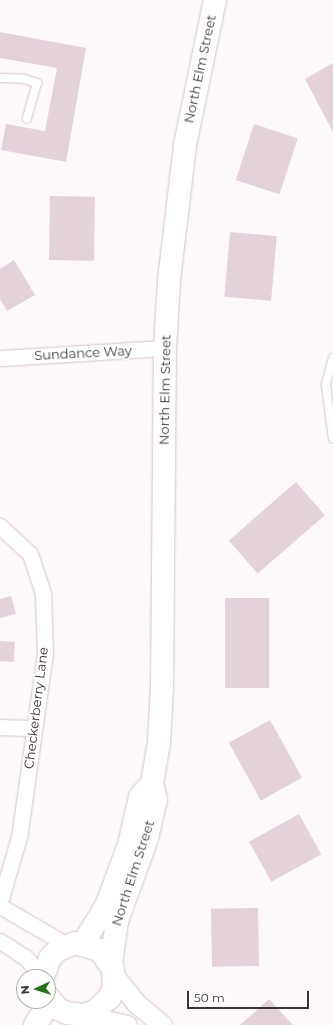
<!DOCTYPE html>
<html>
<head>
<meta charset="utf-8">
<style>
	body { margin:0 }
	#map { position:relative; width:333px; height:1025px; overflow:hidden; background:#fdf9fb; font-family:Montserrat,sans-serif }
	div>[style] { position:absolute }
	.building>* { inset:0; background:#e4d2da; transform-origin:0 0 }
	.roads { filter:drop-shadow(0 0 1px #d5c3ca) drop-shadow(0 0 1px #d5c3ca) }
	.service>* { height:8px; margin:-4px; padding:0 4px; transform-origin:4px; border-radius:4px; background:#fff }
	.minor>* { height:15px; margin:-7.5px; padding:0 7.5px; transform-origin:7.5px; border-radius:7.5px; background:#fff }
	.tertiary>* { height:19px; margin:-9.5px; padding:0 9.5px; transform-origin:9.5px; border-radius:9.5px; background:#fff }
	.secondary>* { height:22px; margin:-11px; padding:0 11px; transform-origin:11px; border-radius:11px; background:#fff }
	span { translate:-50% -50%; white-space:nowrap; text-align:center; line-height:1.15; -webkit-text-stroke:4px #fff; paint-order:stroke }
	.street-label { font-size:13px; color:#3b3437 }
	.north { position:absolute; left:16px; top:969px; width:40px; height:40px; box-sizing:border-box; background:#fff; border:1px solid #b1aeaf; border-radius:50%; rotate:266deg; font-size:11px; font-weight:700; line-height:16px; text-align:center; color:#3b3437 }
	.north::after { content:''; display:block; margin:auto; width:14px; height:18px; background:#257115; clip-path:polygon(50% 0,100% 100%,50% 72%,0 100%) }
	.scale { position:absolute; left:187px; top:991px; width:122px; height:18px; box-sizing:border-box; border:2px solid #3b3437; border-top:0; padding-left:5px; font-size:12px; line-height:14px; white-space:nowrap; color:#3b3437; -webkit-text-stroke:3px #fff; paint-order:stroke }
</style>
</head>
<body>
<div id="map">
	<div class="building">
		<div style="clip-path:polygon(0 32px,86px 48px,66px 162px,1px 150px,6px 124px,45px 131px,57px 68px,0 58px)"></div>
		<div style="clip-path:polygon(333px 63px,333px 132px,305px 79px)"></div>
		<div style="left:254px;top:124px;width:46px;height:59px;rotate:18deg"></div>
		<div style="left:50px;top:196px;width:45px;height:64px;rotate:1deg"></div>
		<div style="left:230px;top:232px;width:47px;height:65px;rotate:5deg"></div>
		<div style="clip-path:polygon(14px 260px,35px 295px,7px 311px,0 299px,0 269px)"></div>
		<div style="left:296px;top:482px;width:44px;height:89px;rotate:49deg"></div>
		<div style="clip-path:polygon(11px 596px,16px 614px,0 618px,0 599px)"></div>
		<div style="left:269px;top:598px;width:90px;height:44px;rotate:90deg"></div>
		<div style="left:0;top:641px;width:15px;height:20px;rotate:4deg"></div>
		<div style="left:270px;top:720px;width:66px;height:47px;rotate:61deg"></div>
		<div style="left:299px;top:814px;width:46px;height:57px;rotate:61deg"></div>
		<div style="left:258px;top:908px;width:58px;height:47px;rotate:89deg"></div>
		<div style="clip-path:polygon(269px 999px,293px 1025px,240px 1025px)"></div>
	</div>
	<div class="roads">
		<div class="service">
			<div style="left:0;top:78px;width:24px;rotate:2deg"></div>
			<div style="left:24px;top:79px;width:14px;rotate:17deg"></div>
			<div style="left:37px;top:83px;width:37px;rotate:106deg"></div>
			<div style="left:333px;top:358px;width:28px;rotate:105deg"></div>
			<div style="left:326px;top:385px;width:54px;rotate:82.6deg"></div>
		</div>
		<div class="minor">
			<div style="left:0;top:358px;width:165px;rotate:-3.5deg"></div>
			<div style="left:0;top:526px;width:41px;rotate:43deg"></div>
			<div style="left:30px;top:554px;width:41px;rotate:71.6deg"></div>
			<div style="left:43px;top:593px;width:60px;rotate:88.1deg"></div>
			<div style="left:45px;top:653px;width:186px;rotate:98deg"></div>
			<div style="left:19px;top:837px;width:68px;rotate:106.3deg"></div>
			<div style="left:0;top:727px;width:34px;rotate:2deg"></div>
			<div style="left:0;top:906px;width:78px;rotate:30.2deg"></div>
			<div style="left:0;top:941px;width:31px;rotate:33deg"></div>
			<div style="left:26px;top:958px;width:25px;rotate:50deg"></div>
		</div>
		<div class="tertiary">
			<div style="left:114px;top:975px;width:36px;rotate:52deg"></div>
			<div style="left:136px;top:1003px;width:34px;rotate:40deg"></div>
			<div style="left:83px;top:1015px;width:45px;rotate:12.8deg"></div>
		</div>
		<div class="secondary">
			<div style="left:83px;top:944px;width:47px;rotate:-59deg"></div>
			<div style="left:107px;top:904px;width:63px;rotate:-69.6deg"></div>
			<div style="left:129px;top:845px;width:49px;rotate:-77.1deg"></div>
			<div style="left:140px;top:797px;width:18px;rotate:-49deg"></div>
			<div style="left:111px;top:964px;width:43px;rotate:-82.1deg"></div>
			<div style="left:117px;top:921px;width:88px;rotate:-70.1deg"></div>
			<div style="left:147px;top:838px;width:39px;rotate:-77deg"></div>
			<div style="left:156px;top:800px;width:17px;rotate:-103deg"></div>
			<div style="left:152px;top:783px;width:41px;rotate:-80.1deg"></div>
			<div style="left:159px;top:743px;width:55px;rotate:-86.9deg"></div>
			<div style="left:162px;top:688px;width:340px;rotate:-89.5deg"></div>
			<div style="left:165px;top:348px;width:68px;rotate:-86.6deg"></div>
			<div style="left:169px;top:280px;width:136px;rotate:-83.2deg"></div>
			<div style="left:185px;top:145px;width:148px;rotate:-78.3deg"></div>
			<div style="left:43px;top:977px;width:20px;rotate:-70deg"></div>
			<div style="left:50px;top:958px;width:11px;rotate:-45deg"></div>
			<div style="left:58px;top:950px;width:18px;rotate:-22deg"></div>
			<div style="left:75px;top:943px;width:26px;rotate:16deg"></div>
			<div style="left:100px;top:950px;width:23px;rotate:56deg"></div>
			<div style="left:113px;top:969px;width:17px;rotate:87deg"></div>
			<div style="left:114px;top:986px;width:12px;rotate:110deg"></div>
			<div style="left:110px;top:997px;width:22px;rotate:137deg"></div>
			<div style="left:94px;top:1012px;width:11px;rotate:165deg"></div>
			<div style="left:83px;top:1015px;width:16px;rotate:-173deg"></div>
			<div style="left:67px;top:1013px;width:10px;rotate:-156deg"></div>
			<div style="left:58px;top:1009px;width:16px;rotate:-130deg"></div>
			<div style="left:35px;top:1025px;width:27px;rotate:-57deg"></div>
		</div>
	</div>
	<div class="street-label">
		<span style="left:200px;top:69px;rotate:-78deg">North Elm Street</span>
		<span style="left:83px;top:353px;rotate:-3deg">Sundance Way</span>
		<span style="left:165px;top:390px;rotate:-89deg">North Elm Street</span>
		<span style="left:36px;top:708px;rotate:-83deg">Checkerberry Lane</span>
		<span style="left:133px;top:873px;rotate:-72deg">North Elm Street</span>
	</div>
	<div class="north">N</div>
	<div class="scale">50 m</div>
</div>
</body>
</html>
